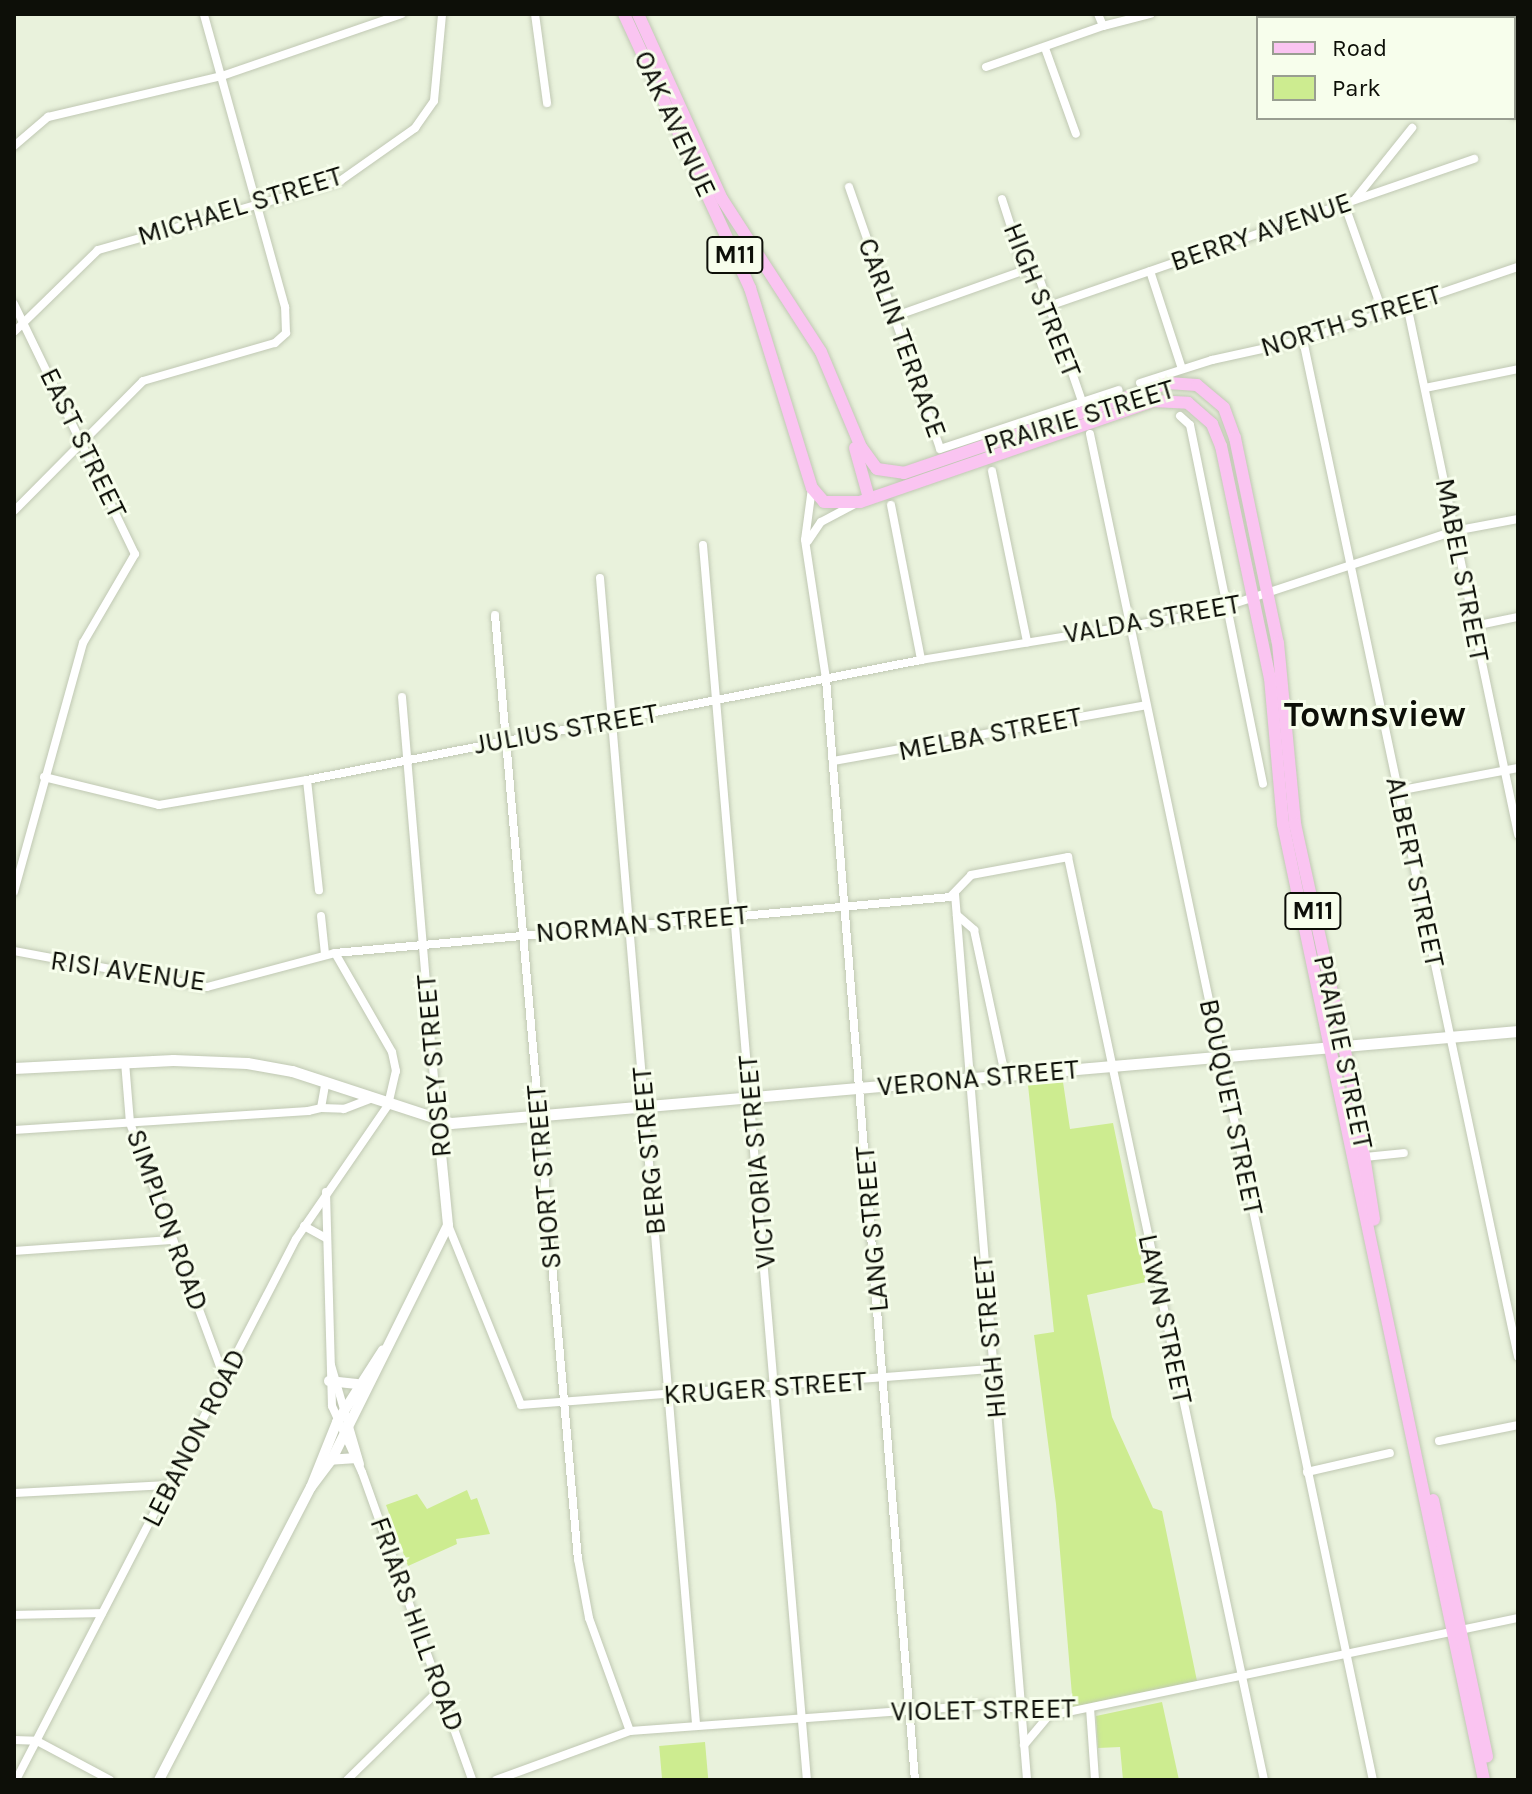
<!DOCTYPE html>
<html>
<head>
<meta charset="utf-8">
<style>
	body { margin:0 }
	#map { position:relative; width:1532px; height:1794px; overflow:hidden; background:#e9f2dc; font-family:Karla,sans-serif }
	div>[style] { position:absolute }
	.green>* { inset:0; background:#cdec90; transform-origin:0 0 }
	.roads { filter:drop-shadow(0 0 2px #c0c8b3) drop-shadow(0 0 2px #c0c8b3) }
	.minor>* { height:8px; margin:-4px; padding:0 4px; transform-origin:4px; border-radius:4px; background:#fff }
	.tertiary>* { height:10px; margin:-5px; padding:0 5px; transform-origin:5px; border-radius:5px; background:#fff }
	.secondary>* { height:11px; margin:-5.5px; padding:0 5.5px; transform-origin:5.5px; border-radius:5.5px; background:#fff }
	.primary>* { height:12px; margin:-6px; padding:0 6px; transform-origin:6px; border-radius:6px; background:#fac4f1 }
	span { translate:-50% -50%; white-space:nowrap; text-align:center; line-height:1.15; -webkit-text-stroke:6px #f7feec; paint-order:stroke }
	.shield-label span { padding:2px 6px; background:#f7feec; border:2px solid; border-radius:6px; -webkit-text-stroke-width:0 }
	.shield-label { font-size:26px; color:#0d0f08; font-weight:700 }
	.street-label { font-size:28px; color:#0d0f08 }
	.district-label { font-size:36px; color:#0d0f08; font-weight:700 }
	.frame { position:absolute; inset:0; border:16px solid #0d0f08; pointer-events:none }
	.legend { position:absolute; left:1256px; top:16px; width:260px; height:104px; box-sizing:border-box; background:#f7feec; border:2px solid #999e91; margin:0; padding:10px 14px; list-style:none; font-size:24px; color:#0d0f08 }
	.legend li { display:flex; align-items:center; gap:16px; height:40px }
	.legend b { width:40px; border:2px solid #999e91 }
</style>
</head>
<body>
<div id="map">
	<div class="green">
		<div style="clip-path:polygon(1063px 1082px,1070px 1129px,1113px 1123px,1146px 1282px,1087px 1295px,1112px 1417px,1153px 1508px,1162px 1511px,1197px 1681px,1073px 1707px,1056px 1504px,1034px 1335px,1054px 1332px,1028px 1085px)"></div>
		<div style="clip-path:polygon(467px 1490px,471px 1500px,477px 1498px,490px 1534px,456px 1539px,457px 1544px,408px 1566px,386px 1505px,417px 1494px,427px 1509px)"></div>
		<div style="clip-path:polygon(1162px 1702px,1179px 1780px,1123px 1780px,1120px 1747px,1098px 1748px,1096px 1716px)"></div>
		<div style="left:705px;top:1742px;width:38px;height:46px;rotate:85deg"></div>
	</div>
	<div class="roads">
		<div class="minor">
			<div style="left:535px;top:14px;width:90px;rotate:82.3deg"></div>
			<div style="left:1098px;top:14px;width:13px;rotate:67deg"></div>
			<div style="left:1513px;top:18px;width:6px;rotate:-45deg"></div>
			<div style="left:1103px;top:26px;width:49px;rotate:-14.3deg"></div>
			<div style="left:1045px;top:48px;width:91px;rotate:70.2deg"></div>
			<div style="left:986px;top:67px;width:124px;rotate:-19.3deg"></div>
			<div style="left:1514px;top:114px;width:4px;rotate:14deg"></div>
			<div style="left:14px;top:146px;width:45px;rotate:-40.5deg"></div>
			<div style="left:48px;top:117px;width:179px;rotate:-13.3deg"></div>
			<div style="left:222px;top:76px;width:190px;rotate:-19deg"></div>
			<div style="left:849px;top:187px;width:277px;rotate:70.8deg"></div>
			<div style="left:940px;top:449px;width:188px;rotate:-18.3deg"></div>
			<div style="left:1356px;top:198px;width:90px;rotate:-51.3deg"></div>
			<div style="left:1002px;top:199px;width:75px;rotate:72.1deg"></div>
			<div style="left:1025px;top:270px;width:18px;rotate:34deg"></div>
			<div style="left:1040px;top:280px;width:128px;rotate:70.9deg"></div>
			<div style="left:1344px;top:203px;width:117px;rotate:70.5deg"></div>
			<div style="left:1150px;top:271px;width:103px;rotate:71.9deg"></div>
			<div style="left:14px;top:304px;width:278px;rotate:64.2deg"></div>
			<div style="left:135px;top:554px;width:103px;rotate:120.3deg"></div>
			<div style="left:83px;top:643px;width:258px;rotate:105.5deg"></div>
			<div style="left:1407px;top:305px;width:541px;rotate:78.15deg"></div>
			<div style="left:1049px;top:306px;width:450px;rotate:-19.1deg"></div>
			<div style="left:893px;top:317px;width:140px;rotate:-19.6deg"></div>
			<div style="left:14px;top:332px;width:117px;rotate:-44.3deg"></div>
			<div style="left:98px;top:250px;width:252px;rotate:-15.9deg"></div>
			<div style="left:340px;top:181px;width:92px;rotate:-35.2deg"></div>
			<div style="left:415px;top:128px;width:33px;rotate:-55deg"></div>
			<div style="left:434px;top:101px;width:87px;rotate:-84.7deg"></div>
			<div style="left:1303px;top:340px;width:1039px;rotate:78.06deg"></div>
			<div style="left:1140px;top:383px;width:76px;rotate:-17.7deg"></div>
			<div style="left:1212px;top:360px;width:93px;rotate:-12.4deg"></div>
			<div style="left:1303px;top:340px;width:227px;rotate:-18.8deg"></div>
			<div style="left:1425px;top:388px;width:95px;rotate:-11.5deg"></div>
			<div style="left:1180px;top:416px;width:13px;rotate:42deg"></div>
			<div style="left:1190px;top:425px;width:366px;rotate:78.5deg"></div>
			<div style="left:1090px;top:434px;width:1375px;rotate:78.13deg"></div>
			<div style="left:992px;top:471px;width:175px;rotate:78.4deg"></div>
			<div style="left:812px;top:488px;width:52px;rotate:97.7deg"></div>
			<div style="left:805px;top:540px;width:141px;rotate:81.4deg"></div>
			<div style="left:826px;top:679px;width:1105px;rotate:85.38deg"></div>
			<div style="left:891px;top:505px;width:158px;rotate:79deg"></div>
			<div style="left:14px;top:511px;width:183px;rotate:-45.2deg"></div>
			<div style="left:143px;top:381px;width:137px;rotate:-16.1deg"></div>
			<div style="left:275px;top:343px;width:15px;rotate:-42deg"></div>
			<div style="left:286px;top:333px;width:26px;rotate:-92deg"></div>
			<div style="left:285px;top:307px;width:304px;rotate:-105.5deg"></div>
			<div style="left:808px;top:541px;width:23px;rotate:-56deg"></div>
			<div style="left:821px;top:522px;width:38px;rotate:-28deg"></div>
			<div style="left:703px;top:545px;width:1239px;rotate:85.19deg"></div>
			<div style="left:600px;top:578px;width:1150px;rotate:85.21deg"></div>
			<div style="left:495px;top:615px;width:948px;rotate:84.98deg"></div>
			<div style="left:578px;top:1559px;width:60px;rotate:79.4deg"></div>
			<div style="left:589px;top:1618px;width:120px;rotate:70.1deg"></div>
			<div style="left:1474px;top:626px;width:45px;rotate:-11.6deg"></div>
			<div style="left:402px;top:697px;width:427px;rotate:85.2deg"></div>
			<div style="left:833px;top:761px;width:318px;rotate:-10.1deg"></div>
			<div style="left:44px;top:777px;width:118px;rotate:13.7deg"></div>
			<div style="left:159px;top:805px;width:150px;rotate:-9.6deg"></div>
			<div style="left:307px;top:780px;width:626px;rotate:-11.06deg"></div>
			<div style="left:921px;top:660px;width:286px;rotate:-9.3deg"></div>
			<div style="left:1203px;top:614px;width:264px;rotate:-18.3deg"></div>
			<div style="left:1454px;top:531px;width:65px;rotate:-10.6deg"></div>
			<div style="left:307px;top:780px;width:111px;rotate:83.8deg"></div>
			<div style="left:1397px;top:791px;width:123px;rotate:-10.8deg"></div>
			<div style="left:955px;top:894px;width:889px;rotate:85.35deg"></div>
			<div style="left:957px;top:915px;width:23px;rotate:41deg"></div>
			<div style="left:974px;top:930px;width:148px;rotate:77.9deg"></div>
			<div style="left:321px;top:916px;width:39px;rotate:84deg"></div>
			<div style="left:14px;top:951px;width:196px;rotate:10.6deg"></div>
			<div style="left:207px;top:987px;width:132px;rotate:-14.9deg"></div>
			<div style="left:335px;top:953px;width:618px;rotate:-5.2deg"></div>
			<div style="left:950px;top:897px;width:30px;rotate:-46deg"></div>
			<div style="left:971px;top:875px;width:99px;rotate:-10.5deg"></div>
			<div style="left:1068px;top:857px;width:944px;rotate:78.01deg"></div>
			<div style="left:125px;top:1062px;width:61px;rotate:85.3deg"></div>
			<div style="left:130px;top:1123px;width:259px;rotate:69.7deg"></div>
			<div style="left:220px;top:1366px;width:10px;rotate:37deg"></div>
			<div style="left:321px;top:1108px;width:23px;rotate:2deg"></div>
			<div style="left:344px;top:1109px;width:30px;rotate:-21deg"></div>
			<div style="left:14px;top:1130px;width:295px;rotate:-3.7deg"></div>
			<div style="left:308px;top:1111px;width:13px;rotate:-13deg"></div>
			<div style="left:321px;top:1108px;width:27px;rotate:-80deg"></div>
			<div style="left:1364px;top:1157px;width:40px;rotate:-5.7deg"></div>
			<div style="left:326px;top:1192px;width:214px;rotate:88.4deg"></div>
			<div style="left:332px;top:1406px;width:72px;rotate:65.6deg"></div>
			<div style="left:362px;top:1472px;width:327px;rotate:70.3deg"></div>
			<div style="left:448px;top:1225px;width:194px;rotate:67.9deg"></div>
			<div style="left:521px;top:1405px;width:473px;rotate:-4.4deg"></div>
			<div style="left:304px;top:1226px;width:25px;rotate:29deg"></div>
			<div style="left:14px;top:1251px;width:157px;rotate:-4deg"></div>
			<div style="left:331px;top:1365px;width:103px;rotate:73.7deg"></div>
			<div style="left:1439px;top:1441px;width:81px;rotate:-11.4deg"></div>
			<div style="left:1307px;top:1472px;width:85px;rotate:-12.9deg"></div>
			<div style="left:14px;top:1493px;width:155px;rotate:-3deg"></div>
			<div style="left:14px;top:1615px;width:88px;rotate:-1.3deg"></div>
			<div style="left:1090px;top:1708px;width:72px;rotate:86deg"></div>
			<div style="left:14px;top:1740px;width:23px;rotate:2deg"></div>
			<div style="left:37px;top:1741px;width:83px;rotate:28.1deg"></div>
			<div style="left:1024px;top:1745px;width:38px;rotate:-50deg"></div>
			<div style="left:16px;top:1780px;width:609px;rotate:-62.64deg"></div>
			<div style="left:296px;top:1239px;width:163px;rotate:-55.5deg"></div>
			<div style="left:388px;top:1105px;width:35px;rotate:-77deg"></div>
			<div style="left:396px;top:1071px;width:19px;rotate:-102deg"></div>
			<div style="left:392px;top:1052px;width:114px;rotate:-119.9deg"></div>
			<div style="left:347px;top:1780px;width:130px;rotate:-44.4deg"></div>
			<div style="left:496px;top:1780px;width:143px;rotate:-20.1deg"></div>
			<div style="left:630px;top:1731px;width:359px;rotate:-4.2deg"></div>
			<div style="left:988px;top:1705px;width:71px;rotate:7.3deg"></div>
			<div style="left:1058px;top:1714px;width:470px;rotate:-11.8deg"></div>
		</div>
		<div class="tertiary">
			<div style="left:329px;top:1381px;width:28px;rotate:6deg"></div>
			<div style="left:327px;top:1460px;width:26px;rotate:-4deg"></div>
			<div style="left:311px;top:1487px;width:35px;rotate:-53deg"></div>
			<div style="left:332px;top:1459px;width:261px;rotate:-63.6deg"></div>
			<div style="left:448px;top:1225px;width:102px;rotate:-95.6deg"></div>
			<div style="left:159px;top:1780px;width:330px;rotate:-62.6deg"></div>
			<div style="left:311px;top:1487px;width:70px;rotate:-68.2deg"></div>
			<div style="left:337px;top:1422px;width:85px;rotate:-57.4deg"></div>
		</div>
		<div class="secondary">
			<div style="left:14px;top:1068px;width:159px;rotate:-2.9deg"></div>
			<div style="left:173px;top:1060px;width:74px;rotate:2.3deg"></div>
			<div style="left:247px;top:1063px;width:46px;rotate:10.1deg"></div>
			<div style="left:292px;top:1071px;width:167px;rotate:18.1deg"></div>
			<div style="left:451px;top:1123px;width:1071px;rotate:-4.93deg"></div>
		</div>
		<div class="primary">
			<div style="left:624px;top:14px;width:302px;rotate:65.3deg"></div>
			<div style="left:750px;top:288px;width:209px;rotate:72.8deg"></div>
			<div style="left:812px;top:488px;width:18px;rotate:49deg"></div>
			<div style="left:824px;top:502px;width:36px"></div>
			<div style="left:860px;top:502px;width:310px;rotate:-19deg"></div>
			<div style="left:1153px;top:401px;width:35px;rotate:3deg"></div>
			<div style="left:1188px;top:403px;width:32px;rotate:41deg"></div>
			<div style="left:1212px;top:424px;width:24px;rotate:68deg"></div>
			<div style="left:1221px;top:446px;width:237px;rotate:78.1deg"></div>
			<div style="left:1270px;top:678px;width:147px;rotate:84.9deg"></div>
			<div style="left:1283px;top:824px;width:977px;rotate:78.13deg"></div>
			<div style="left:638px;top:14px;width:203px;rotate:65.6deg"></div>
			<div style="left:722px;top:199px;width:182px;rotate:57.1deg"></div>
			<div style="left:821px;top:352px;width:103px;rotate:67.2deg"></div>
			<div style="left:861px;top:447px;width:27px;rotate:54deg"></div>
			<div style="left:877px;top:469px;width:27px;rotate:8deg"></div>
			<div style="left:904px;top:473px;width:279px;rotate:-18.8deg"></div>
			<div style="left:1168px;top:383px;width:29px;rotate:4deg"></div>
			<div style="left:1197px;top:385px;width:35px;rotate:40deg"></div>
			<div style="left:1224px;top:408px;width:32px;rotate:70deg"></div>
			<div style="left:1235px;top:438px;width:209px;rotate:78.2deg"></div>
			<div style="left:1278px;top:643px;width:182px;rotate:84.6deg"></div>
			<div style="left:1295px;top:824px;width:280px;rotate:77.6deg"></div>
			<div style="left:1355px;top:1098px;width:123px;rotate:81.1deg"></div>
			<div style="left:855px;top:448px;width:52px;rotate:74.4deg"></div>
			<div style="left:1433px;top:1500px;width:262px;rotate:78.1deg"></div>
		</div>
	</div>
	<div class="shield-label">
		<span style="left:735px;top:255px">M11</span>
		<span style="left:1313px;top:911px">M11</span>
	</div>
	<div class="street-label">
		<span style="left:675px;top:124px;rotate:65deg">OAK AVENUE</span>
		<span style="left:240px;top:206px;rotate:-17deg">MICHAEL STREET</span>
		<span style="left:1261px;top:232px;rotate:-19deg">BERRY AVENUE</span>
		<span style="left:1042px;top:300px;rotate:68deg">HIGH STREET</span>
		<span style="left:1351px;top:321px;rotate:-17deg">NORTH STREET</span>
		<span style="left:902px;top:338px;rotate:70deg">CARLIN TERRACE</span>
		<span style="left:1079px;top:417px;rotate:-17deg">PRAIRIE STREET</span>
		<span style="left:83px;top:443px;rotate:64deg">EAST STREET</span>
		<span style="left:1462px;top:570px;rotate:79deg">MABEL STREET</span>
		<span style="left:1152px;top:619px;rotate:-10deg">VALDA STREET</span>
		<span style="left:566px;top:729px;rotate:-10deg">JULIUS STREET</span>
		<span style="left:990px;top:734px;rotate:-11deg">MELBA STREET</span>
		<span style="left:1415px;top:872px;rotate:78deg">ALBERT STREET</span>
		<span style="left:642px;top:924px;rotate:-5deg">NORMAN STREET</span>
		<span style="left:128px;top:971px;rotate:8deg">RISI AVENUE</span>
		<span style="left:1343px;top:1052px;rotate:78deg">PRAIRIE STREET</span>
		<span style="left:434px;top:1066px;rotate:-95deg">ROSEY STREET</span>
		<span style="left:978px;top:1078px;rotate:-5deg">VERONA STREET</span>
		<span style="left:1231px;top:1107px;rotate:78deg">BOUQUET STREET</span>
		<span style="left:649px;top:1151px;rotate:-95deg">BERG STREET</span>
		<span style="left:757px;top:1162px;rotate:-95deg">VICTORIA STREET</span>
		<span style="left:544px;top:1177px;rotate:-95deg">SHORT STREET</span>
		<span style="left:167px;top:1220px;rotate:70deg">SIMPLON ROAD</span>
		<span style="left:872px;top:1229px;rotate:-95deg">LANG STREET</span>
		<span style="left:1165px;top:1319px;rotate:78deg">LAWN STREET</span>
		<span style="left:990px;top:1337px;rotate:-95deg">HIGH STREET</span>
		<span style="left:765px;top:1388px;rotate:-4deg">KRUGER STREET</span>
		<span style="left:194px;top:1438px;rotate:-63deg">LEBANON ROAD</span>
		<span style="left:417px;top:1624px;rotate:70deg">FRIARS HILL ROAD</span>
		<span style="left:983px;top:1710px;rotate:-1deg">VIOLET STREET</span>
	</div>
	<div class="district-label">
		<span style="left:1375px;top:715px">Townsview</span>
	</div>
	<div class="frame"></div>
	<ul class="legend">
	<li><b style="height:10px;background:#fac4f1"></b>Road</li>
	<li><b style="height:22px;background:#cdec90"></b>Park</li>
	</ul>
</div>
</body>
</html>
